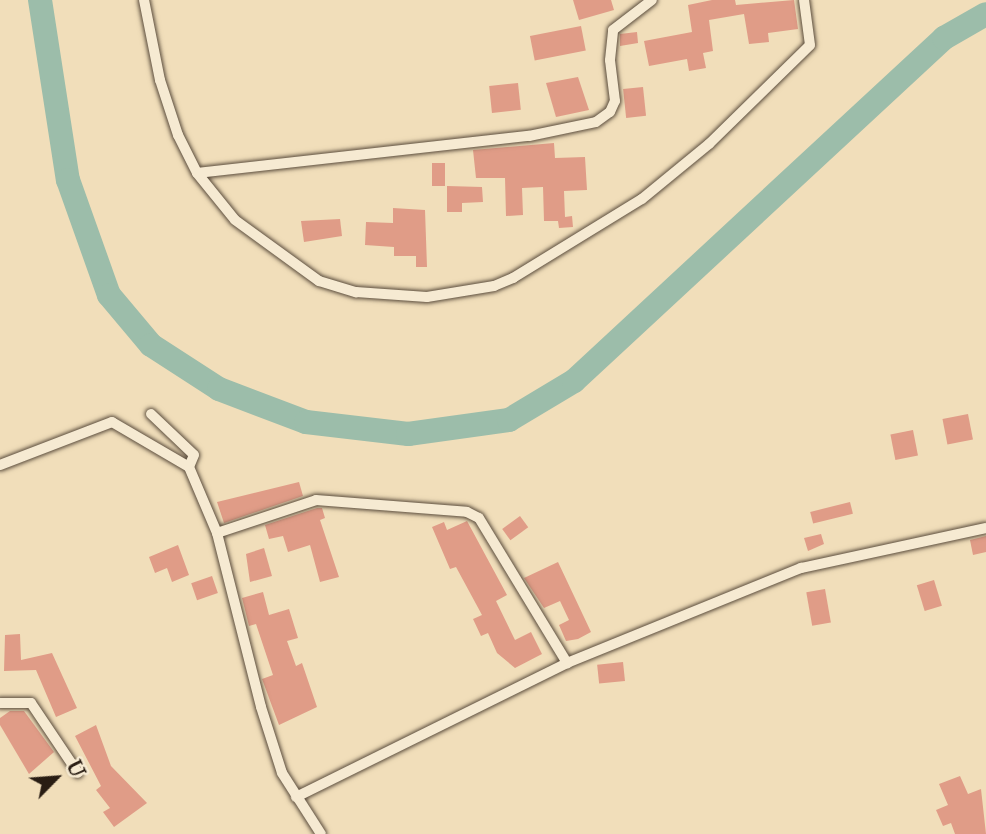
<!DOCTYPE html>
<html>
<head>
<meta charset="utf-8">
<style>
	body { margin:0 }
	#map { position:relative; width:986px; height:834px; overflow:hidden; background:#f1deba; font-family:"IM FELL Double Pica",serif }
	div>[style] { position:absolute }
	.river>* { height:24px; margin:-12px; padding:0 12px; transform-origin:12px; border-radius:12px; background:#9cbdaa }
	.building>* { inset:0; background:#e09c87; transform-origin:0 0 }
	.roads { filter:drop-shadow(0 0 2px #5b4d3d) drop-shadow(0 0 2px #5b4d3d) }
	.street>* { height:10px; margin:-5px; padding:0 5px; transform-origin:5px; border-radius:5px; background:#f6ead2 }
	span { translate:-50% -50%; white-space:nowrap; text-align:center; line-height:1.15; -webkit-text-stroke:6px #f6ead2; paint-order:stroke }
	.north { position:absolute; left:21px; top:743px; width:70px; height:70px; -webkit-text-stroke:5px #f6ead2; paint-order:stroke; rotate:65deg; font-size:19px; font-weight:700; line-height:28px; text-align:center; color:#291d13 }
	.north::after { content:''; display:block; margin:auto; width:24px; height:32px; background:#291d13; clip-path:polygon(50% 0,100% 100%,50% 72%,0 100%) }
</style>
</head>
<body>
<div id="map">
	<div class="river">
		<div style="left:40px;top:0;width:182px;rotate:81.2deg"></div>
		<div style="left:68px;top:180px;width:122px;rotate:70.4deg"></div>
		<div style="left:109px;top:295px;width:65px;rotate:50deg"></div>
		<div style="left:151px;top:345px;width:81px;rotate:32.9deg"></div>
		<div style="left:219px;top:389px;width:93px;rotate:20.8deg"></div>
		<div style="left:306px;top:422px;width:103px;rotate:6.7deg"></div>
		<div style="left:408px;top:434px;width:102px;rotate:-7.9deg"></div>
		<div style="left:509px;top:420px;width:76px;rotate:-31deg"></div>
		<div style="left:574px;top:381px;width:505px;rotate:-42.83deg"></div>
		<div style="left:944px;top:38px;width:48px;rotate:-29.7deg"></div>
	</div>
	<div class="building">
		<div style="clip-path:polygon(573px 0,611px 0,614px 10px,579px 20px)"></div>
		<div style="clip-path:polygon(712px 0,735px 0,736px 5px,794px 0,798px 29px,768px 33px,769px 42px,749px 44px,744px 14px,709px 20px,713px 51px,703px 53px,706px 68px,689px 71px,687px 59px,649px 66px,644px 41px,692px 32px,688px 5px)"></div>
		<div style="left:581px;top:26px;width:25px;height:52px;rotate:79deg"></div>
		<div style="clip-path:polygon(637px 32px,638px 43px,620px 46px,620px 34px)"></div>
		<div style="clip-path:polygon(578px 77px,589px 110px,556px 117px,546px 83px)"></div>
		<div style="left:518px;top:83px;width:27px;height:29px;rotate:84deg"></div>
		<div style="left:643px;top:87px;width:29px;height:20px;rotate:84deg"></div>
		<div style="clip-path:polygon(554px 143px,555px 158px,585px 157px,587px 190px,564px 191px,565px 217px,572px 216px,573px 227px,559px 228px,558px 221px,544px 221px,543px 187px,522px 188px,523px 215px,506px 216px,505px 178px,476px 178px,473px 150px)"></div>
		<div style="left:432px;top:163px;width:13px;height:23px"></div>
		<div style="clip-path:polygon(447px 186px,482px 187px,483px 202px,462px 203px,462px 212px,447px 212px)"></div>
		<div style="clip-path:polygon(393px 208px,425px 210px,427px 267px,416px 267px,416px 256px,394px 256px,394px 247px,365px 245px,366px 222px,393px 223px)"></div>
		<div style="clip-path:polygon(340px 219px,342px 236px,304px 242px,301px 221px)"></div>
		<div style="left:968px;top:414px;width:26px;height:26px;rotate:79deg"></div>
		<div style="left:913px;top:430px;width:26px;height:23px;rotate:79deg"></div>
		<div style="clip-path:polygon(299px 482px,303px 496px,224px 523px,217px 502px)"></div>
		<div style="left:850px;top:502px;width:12px;height:41px;rotate:76deg"></div>
		<div style="clip-path:polygon(317px 508px,322px 508px,325px 518px,320px 520px,339px 577px,320px 582px,310px 545px,288px 552px,283px 536px,269px 539px,265px 525px)"></div>
		<div style="left:520px;top:516px;width:14px;height:22px;rotate:54deg"></div>
		<div style="clip-path:polygon(467px 521px,507px 595px,496px 601px,515px 640px,531px 632px,542px 654px,515px 668px,497px 653px,488px 633px,481px 636px,473px 619px,482px 615px,456px 567px,450px 569px,432px 527px,444px 522px,447px 530px)"></div>
		<div style="clip-path:polygon(821px 534px,824px 544px,808px 551px,804px 538px)"></div>
		<div style="clip-path:polygon(986px 536px,986px 552px,973px 555px,970px 540px)"></div>
		<div style="clip-path:polygon(178px 545px,189px 575px,172px 582px,167px 568px,155px 573px,149px 557px)"></div>
		<div style="clip-path:polygon(264px 548px,272px 576px,250px 582px,246px 554px)"></div>
		<div style="clip-path:polygon(558px 562px,591px 632px,578px 639px,566px 641px,559px 625px,569px 620px,560px 601px,544px 608px,524px 578px)"></div>
		<div style="left:212px;top:576px;width:18px;height:22px;rotate:71deg"></div>
		<div style="left:934px;top:580px;width:27px;height:18px;rotate:73deg"></div>
		<div style="left:825px;top:589px;width:34px;height:19px;rotate:80deg"></div>
		<div style="clip-path:polygon(263px 592px,269px 615px,289px 609px,298px 638px,287px 641px,296px 666px,302px 663px,317px 707px,279px 725px,262px 679px,273px 675px,256px 624px,249px 626px,242px 598px)"></div>
		<div style="clip-path:polygon(20px 634px,21px 660px,52px 653px,77px 708px,56px 717px,36px 670px,4px 671px,5px 635px)"></div>
		<div style="left:623px;top:662px;width:19px;height:26px;rotate:84deg"></div>
		<div style="clip-path:polygon(10px 711px,24px 711px,54px 752px,29px 774px,0 725px,0 718px)"></div>
		<div style="clip-path:polygon(96px 725px,111px 766px,147px 803px,114px 827px,103px 812px,110px 808px,96px 790px,101px 786px,75px 736px)"></div>
		<div style="clip-path:polygon(960px 776px,968px 794px,981px 789px,986px 834px,955px 834px,951px 823px,943px 826px,936px 810px,948px 805px,939px 784px)"></div>
	</div>
	<div class="roads">
		<div class="street">
			<div style="left:144px;top:0;width:82px;rotate:78.7deg"></div>
			<div style="left:160px;top:80px;width:58px;rotate:71.9deg"></div>
			<div style="left:178px;top:135px;width:42px;rotate:63.4deg"></div>
			<div style="left:197px;top:173px;width:60px;rotate:51deg"></div>
			<div style="left:235px;top:220px;width:104px;rotate:36deg"></div>
			<div style="left:319px;top:281px;width:39px;rotate:17deg"></div>
			<div style="left:356px;top:292px;width:71px;rotate:4deg"></div>
			<div style="left:427px;top:297px;width:68px;rotate:-9.3deg"></div>
			<div style="left:494px;top:286px;width:21px;rotate:-23deg"></div>
			<div style="left:513px;top:278px;width:151px;rotate:-31.5deg"></div>
			<div style="left:642px;top:199px;width:87px;rotate:-39.4deg"></div>
			<div style="left:709px;top:144px;width:141px;rotate:-44.4deg"></div>
			<div style="left:810px;top:45px;width:45px;rotate:-97.6deg"></div>
			<div style="left:197px;top:173px;width:334px;rotate:-6.4deg"></div>
			<div style="left:529px;top:136px;width:68px;rotate:-11.8deg"></div>
			<div style="left:596px;top:122px;width:17px;rotate:-36deg"></div>
			<div style="left:610px;top:112px;width:12px;rotate:-66deg"></div>
			<div style="left:615px;top:101px;width:41px;rotate:-97deg"></div>
			<div style="left:610px;top:60px;width:30px;rotate:-84deg"></div>
			<div style="left:613px;top:30px;width:49px;rotate:-37.6deg"></div>
			<div style="left:151px;top:414px;width:59px;rotate:43.6deg"></div>
			<div style="left:194px;top:455px;width:13px;rotate:113deg"></div>
			<div style="left:0;top:465px;width:120px;rotate:-21deg"></div>
			<div style="left:112px;top:422px;width:89px;rotate:30.3deg"></div>
			<div style="left:189px;top:467px;width:72px;rotate:67deg"></div>
			<div style="left:217px;top:533px;width:179px;rotate:75.8deg"></div>
			<div style="left:261px;top:707px;width:69px;rotate:72.3deg"></div>
			<div style="left:282px;top:773px;width:72px;rotate:57.4deg"></div>
			<div style="left:217px;top:533px;width:104px;rotate:-18.4deg"></div>
			<div style="left:316px;top:500px;width:151px;rotate:4.5deg"></div>
			<div style="left:467px;top:512px;width:13px;rotate:27deg"></div>
			<div style="left:479px;top:518px;width:170px;rotate:58.7deg"></div>
			<div style="left:0;top:703px;width:31px"></div>
			<div style="left:31px;top:703px;width:84px;rotate:56.1deg"></div>
			<div style="left:296px;top:797px;width:302px;rotate:-26.3deg"></div>
			<div style="left:567px;top:663px;width:253px;rotate:-22.1deg"></div>
			<div style="left:801px;top:568px;width:189px;rotate:-12.2deg"></div>
		</div>
	</div>
	<div class="north">U</div>
</div>
</body>
</html>
